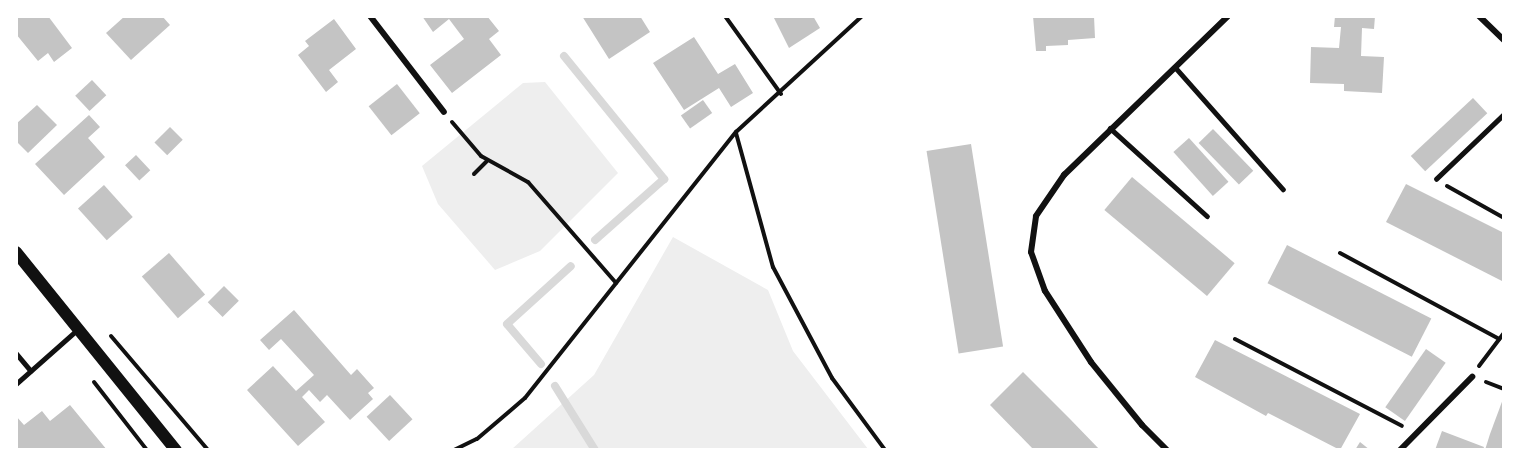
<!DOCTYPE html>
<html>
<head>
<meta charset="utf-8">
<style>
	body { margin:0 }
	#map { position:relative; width:1520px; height:466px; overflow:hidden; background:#fff; font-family:Figtree,sans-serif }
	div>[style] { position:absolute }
	.green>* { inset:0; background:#eee }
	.stream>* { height:8px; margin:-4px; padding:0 4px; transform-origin:4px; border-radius:4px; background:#d9d9d9 }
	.building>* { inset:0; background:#c4c4c4; transform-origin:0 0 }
	.path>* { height:4px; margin:-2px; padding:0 2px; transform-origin:2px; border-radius:2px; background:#111 }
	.service>* { height:4.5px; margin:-2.25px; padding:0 2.25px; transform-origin:2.25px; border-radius:2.25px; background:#111 }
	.minor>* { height:6px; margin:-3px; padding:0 3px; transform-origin:3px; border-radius:3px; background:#111 }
	.secondary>* { height:12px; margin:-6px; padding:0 6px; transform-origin:6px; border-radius:6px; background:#111 }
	span { translate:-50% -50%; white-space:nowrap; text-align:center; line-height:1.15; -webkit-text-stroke:5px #fff; paint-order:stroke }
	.frame { position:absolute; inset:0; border:18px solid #fff; pointer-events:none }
</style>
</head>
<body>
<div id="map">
	<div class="green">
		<div style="clip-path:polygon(545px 82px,618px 173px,540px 251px,495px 270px,438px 204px,422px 166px,523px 83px)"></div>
		<div style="clip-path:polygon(673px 237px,768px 290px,793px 351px,868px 449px,512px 449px,594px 375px)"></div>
	</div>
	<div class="stream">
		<div style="left:564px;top:56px;width:159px;rotate:50.9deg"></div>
		<div style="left:664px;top:179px;width:92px;rotate:138.5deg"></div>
		<div style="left:541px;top:364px;width:52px;rotate:-130.4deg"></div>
		<div style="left:507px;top:324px;width:86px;rotate:-42.2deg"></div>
		<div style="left:555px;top:386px;width:75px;rotate:58deg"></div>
	</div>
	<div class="building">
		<div style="clip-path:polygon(16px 16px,48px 16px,72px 48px,54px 62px,48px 53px,38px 61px,16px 34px)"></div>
		<div style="clip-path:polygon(125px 16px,162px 16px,170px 25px,131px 60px,106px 33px)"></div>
		<div style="clip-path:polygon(422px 16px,487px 16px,499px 31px,489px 39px,501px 55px,452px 93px,430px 65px,464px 39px,449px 19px,433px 32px)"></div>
		<div style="clip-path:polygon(582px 16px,640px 16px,650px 32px,609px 59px)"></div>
		<div style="clip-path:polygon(773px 16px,813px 16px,820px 28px,789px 48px)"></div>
		<div style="clip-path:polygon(1033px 16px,1094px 16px,1095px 38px,1068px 40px,1068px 45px,1046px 46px,1046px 51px,1036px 51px)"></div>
		<div style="clip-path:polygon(1335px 16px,1375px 16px,1374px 29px,1362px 28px,1361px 56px,1384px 57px,1382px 93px,1344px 91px,1344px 84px,1310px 83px,1311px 47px,1339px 48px,1341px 27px,1334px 27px)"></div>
		<div style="clip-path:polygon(334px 19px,356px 49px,329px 70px,338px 82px,326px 92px,298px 55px,309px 46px,305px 41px)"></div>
		<div style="clip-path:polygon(694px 37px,718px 74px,735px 64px,753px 93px,731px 107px,719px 88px,684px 110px,653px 63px)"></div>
		<div style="left:92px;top:80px;width:21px;height:23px;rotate:47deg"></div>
		<div style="left:397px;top:84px;width:37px;height:36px;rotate:52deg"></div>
		<div style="left:1473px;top:98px;width:21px;height:85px;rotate:47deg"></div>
		<div style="left:703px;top:100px;width:16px;height:27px;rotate:55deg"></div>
		<div style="clip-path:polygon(37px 105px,57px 125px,28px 153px,16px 141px,16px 124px)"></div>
		<div style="clip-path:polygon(89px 115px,100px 127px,88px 138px,105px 157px,64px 195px,35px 164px)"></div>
		<div style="left:170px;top:127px;width:18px;height:22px;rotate:45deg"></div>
		<div style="left:1213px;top:129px;width:58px;height:20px;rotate:46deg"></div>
		<div style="left:1189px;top:138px;width:59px;height:21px;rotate:48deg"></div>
		<div style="left:971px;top:144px;width:205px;height:45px;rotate:81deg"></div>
		<div style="left:136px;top:155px;width:21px;height:15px;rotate:47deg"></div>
		<div style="left:1132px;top:177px;width:134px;height:43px;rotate:40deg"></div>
		<div style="clip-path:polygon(1406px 184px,1504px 233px,1504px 282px,1386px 222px)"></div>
		<div style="left:104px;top:185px;width:43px;height:35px;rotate:48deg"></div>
		<div style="left:1287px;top:245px;width:162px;height:43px;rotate:27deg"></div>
		<div style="left:169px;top:253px;width:55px;height:36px;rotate:49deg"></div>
		<div style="left:224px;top:286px;width:21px;height:23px;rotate:45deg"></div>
		<div style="clip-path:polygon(294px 310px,351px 375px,357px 369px,374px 388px,368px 393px,373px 399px,350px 420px,327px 395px,320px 402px,309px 390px,302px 397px,325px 422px,298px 446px,247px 390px,273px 366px,296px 391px,314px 375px,281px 339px,269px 350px,260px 340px)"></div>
		<div style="clip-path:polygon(1215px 340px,1360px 414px,1340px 450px,1268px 413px,1266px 416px,1195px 377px)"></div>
		<div style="left:1426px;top:349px;width:24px;height:71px;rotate:35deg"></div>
		<div style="clip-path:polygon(1023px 372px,1070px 419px,1100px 450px,1034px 450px,990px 405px)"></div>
		<div style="left:390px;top:395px;width:33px;height:32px;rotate:47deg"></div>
		<div style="clip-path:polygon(1503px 399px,1504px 450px,1485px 450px,1490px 434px)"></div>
		<div style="clip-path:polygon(70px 405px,107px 450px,16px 450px,16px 416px,24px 425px,42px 411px,50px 421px)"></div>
		<div style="clip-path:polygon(1442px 431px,1484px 447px,1483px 450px,1435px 450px)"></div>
		<div style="clip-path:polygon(1360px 442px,1370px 450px,1355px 450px)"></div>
	</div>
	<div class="path">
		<div style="left:725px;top:16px;width:96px;rotate:54.3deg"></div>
		<div style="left:452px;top:122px;width:45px;rotate:49.5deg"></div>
		<div style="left:481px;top:156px;width:54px;rotate:29deg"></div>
		<div style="left:528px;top:182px;width:134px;rotate:48.9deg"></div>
		<div style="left:736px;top:133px;width:139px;rotate:74.6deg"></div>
		<div style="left:773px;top:267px;width:126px;rotate:62deg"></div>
		<div style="left:832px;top:378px;width:89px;rotate:53.6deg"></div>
		<div style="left:474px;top:174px;width:18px;rotate:-45deg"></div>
		<div style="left:1447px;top:186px;width:65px;rotate:29.3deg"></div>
		<div style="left:1340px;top:253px;width:181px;rotate:28.4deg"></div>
		<div style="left:111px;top:336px;width:150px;rotate:49.6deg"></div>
		<div style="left:1235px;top:339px;width:188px;rotate:27.5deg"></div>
		<div style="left:1479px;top:366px;width:41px;rotate:-52.9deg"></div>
		<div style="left:94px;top:382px;width:86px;rotate:52.1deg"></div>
		<div style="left:1486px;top:382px;width:19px;rotate:21deg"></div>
		<div style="left:454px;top:450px;width:25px;rotate:-26deg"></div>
		<div style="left:477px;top:439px;width:63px;rotate:-40.5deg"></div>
		<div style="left:525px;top:398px;width:340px;rotate:-51.6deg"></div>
		<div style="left:736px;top:132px;width:171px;rotate:-42.6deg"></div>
	</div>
	<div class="service">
		<div style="left:1175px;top:67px;width:163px;rotate:48.5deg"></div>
		<div style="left:1110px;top:128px;width:131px;rotate:42.2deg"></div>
		<div style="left:1436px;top:179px;width:94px;rotate:-43.7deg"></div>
		<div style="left:16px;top:353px;width:23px;rotate:50deg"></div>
		<div style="left:16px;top:384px;width:81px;rotate:-41.5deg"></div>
	</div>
	<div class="minor">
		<div style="left:370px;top:16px;width:121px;rotate:52.4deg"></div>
		<div style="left:1479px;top:16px;width:35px;rotate:44deg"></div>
		<div style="left:1167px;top:450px;width:35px;rotate:-135deg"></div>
		<div style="left:1142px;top:425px;width:81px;rotate:-129deg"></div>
		<div style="left:1091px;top:362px;width:85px;rotate:-122.9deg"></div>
		<div style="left:1045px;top:291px;width:41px;rotate:-109.7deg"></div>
		<div style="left:1031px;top:252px;width:36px;rotate:-82deg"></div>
		<div style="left:1036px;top:216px;width:50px;rotate:-55.7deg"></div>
		<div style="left:1064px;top:175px;width:228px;rotate:-44.1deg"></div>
		<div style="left:1400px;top:450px;width:103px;rotate:-45.4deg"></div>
	</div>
	<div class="secondary">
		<div style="left:16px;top:252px;width:255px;rotate:51.1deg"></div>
	</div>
	<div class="frame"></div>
</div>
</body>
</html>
